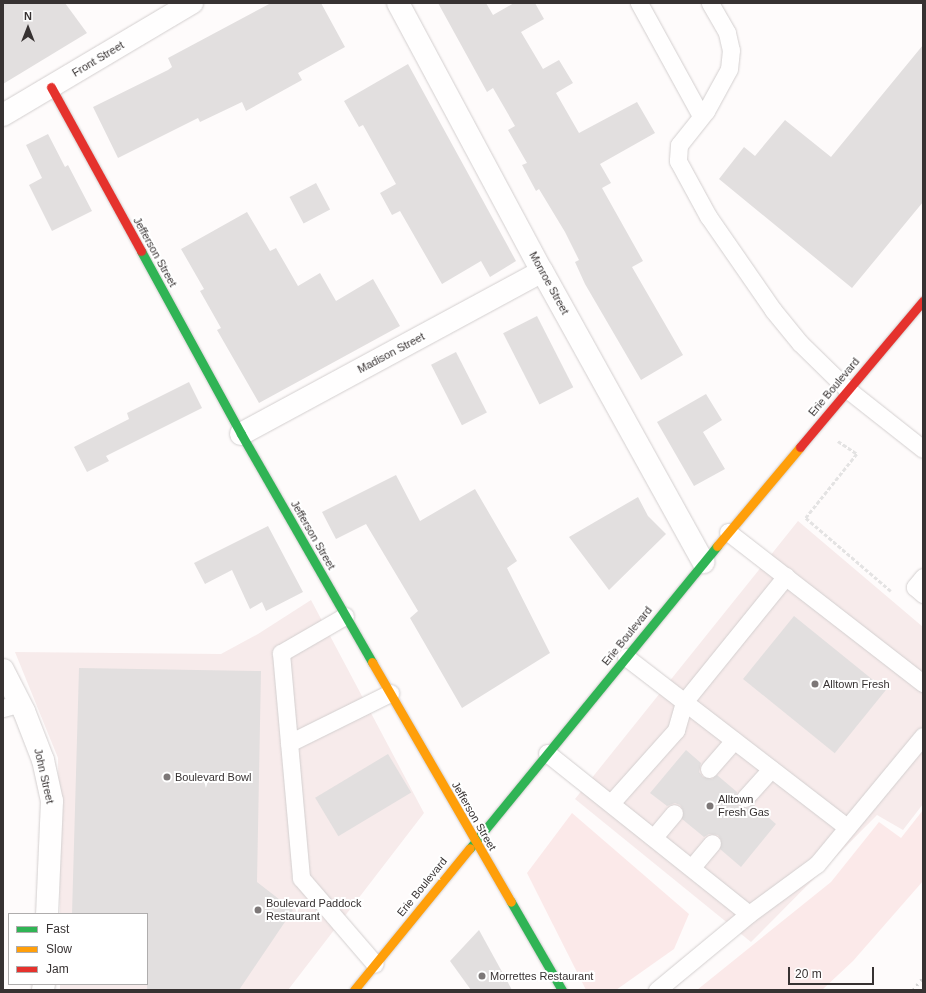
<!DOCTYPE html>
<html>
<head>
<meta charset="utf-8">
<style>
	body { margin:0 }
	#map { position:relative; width:926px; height:993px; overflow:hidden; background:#fefbfb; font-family:Arial,sans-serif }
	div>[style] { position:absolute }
	.built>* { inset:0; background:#f7ebeb }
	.green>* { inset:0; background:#fbe9e9 }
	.building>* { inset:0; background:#e2dfdf; transform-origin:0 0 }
	.path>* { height:2.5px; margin-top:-1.25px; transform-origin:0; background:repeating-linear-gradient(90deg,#e4e3e3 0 4px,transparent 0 6px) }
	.roads { filter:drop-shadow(0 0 1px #d3cfcf) drop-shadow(0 0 1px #d3cfcf) }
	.lane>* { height:17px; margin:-8.5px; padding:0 8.5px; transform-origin:8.5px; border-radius:8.5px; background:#fffefe }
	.street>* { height:22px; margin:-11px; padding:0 11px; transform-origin:11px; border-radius:11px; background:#fffefe }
	.fast>* { height:9px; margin:-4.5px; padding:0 4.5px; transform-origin:4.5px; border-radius:4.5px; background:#30b455 }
	.slow>* { height:9px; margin:-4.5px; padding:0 4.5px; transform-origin:4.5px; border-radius:4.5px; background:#ff9f0a }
	.jam>* { height:9px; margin:-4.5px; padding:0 4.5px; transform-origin:4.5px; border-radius:4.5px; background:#e5322d }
	.rail>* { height:3px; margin-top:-1.5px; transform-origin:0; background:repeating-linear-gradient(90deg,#d5d5d5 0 2px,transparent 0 6px) }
	.dots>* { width:11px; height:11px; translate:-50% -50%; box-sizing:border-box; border:2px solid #fff; border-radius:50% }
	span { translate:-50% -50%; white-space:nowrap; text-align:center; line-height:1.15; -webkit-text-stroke:4px #fff; paint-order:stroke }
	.street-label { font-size:11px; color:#373232 }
	.poi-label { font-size:11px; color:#373232 }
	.left { translate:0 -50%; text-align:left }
	.frame { position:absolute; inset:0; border:4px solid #373232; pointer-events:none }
	.legend { position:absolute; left:8px; top:913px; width:140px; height:72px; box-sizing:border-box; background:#fff; border:1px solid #afadad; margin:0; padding:5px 7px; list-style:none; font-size:12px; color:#373232 }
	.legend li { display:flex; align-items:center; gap:8px; height:20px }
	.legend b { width:20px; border:1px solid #afadad }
	.north { position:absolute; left:8px; top:8px; width:40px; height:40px; -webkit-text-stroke:3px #fff; paint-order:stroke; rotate:0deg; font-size:11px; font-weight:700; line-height:16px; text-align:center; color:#373232 }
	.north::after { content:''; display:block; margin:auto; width:14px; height:18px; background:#373232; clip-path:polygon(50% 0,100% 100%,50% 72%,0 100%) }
	.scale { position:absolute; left:788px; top:967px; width:86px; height:18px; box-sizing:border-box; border:2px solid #373232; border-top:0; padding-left:5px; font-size:12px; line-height:14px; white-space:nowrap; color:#373232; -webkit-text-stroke:3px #fff; paint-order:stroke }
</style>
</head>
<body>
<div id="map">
	<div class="built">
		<div style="clip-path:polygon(798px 521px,923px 627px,923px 804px,903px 830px,877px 815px,751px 942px,575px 799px)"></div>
		<div style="clip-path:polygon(311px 600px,424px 813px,288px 990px,60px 990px,60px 984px,147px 984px,147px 914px,60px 914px,58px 758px,15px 652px,221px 654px,258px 634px)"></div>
	</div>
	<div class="green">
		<div style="clip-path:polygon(923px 810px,923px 881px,853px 961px,822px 990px,697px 990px,831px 882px,879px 822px,901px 838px)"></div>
		<div style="clip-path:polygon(572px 813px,689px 914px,674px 949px,616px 990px,586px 990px,527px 873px)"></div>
	</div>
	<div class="building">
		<div style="clip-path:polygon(3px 3px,65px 3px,87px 33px,3px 84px)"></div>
		<div style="clip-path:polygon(271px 3px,321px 3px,345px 47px,298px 73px,302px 80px,246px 111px,242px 102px,200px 122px,198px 118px,118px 158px,93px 107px,168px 70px,172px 67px,168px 58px)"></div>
		<div style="clip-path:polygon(438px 3px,486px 3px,493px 15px,514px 3px,535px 3px,544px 19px,521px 32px,543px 69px,559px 60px,573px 83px,556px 93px,579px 133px,637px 102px,655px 133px,600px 164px,611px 183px,602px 188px,643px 261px,632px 267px,683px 355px,641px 380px,585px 284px,575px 262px,579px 260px,565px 232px,539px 189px,536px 191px,522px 165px,527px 163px,508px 130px,515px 126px,493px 88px,487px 92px)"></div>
		<div style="clip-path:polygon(923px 45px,923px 202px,852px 288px,719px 179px,744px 147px,755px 156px,785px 120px,831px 157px)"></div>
		<div style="clip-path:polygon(408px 64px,516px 261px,490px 277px,481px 261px,442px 284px,400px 211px,392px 215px,380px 193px,396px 184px,363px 125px,359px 127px,344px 101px)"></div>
		<div style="clip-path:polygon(48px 134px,65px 167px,68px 165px,92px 211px,52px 231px,29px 185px,42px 178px,26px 145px)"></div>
		<div style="left:316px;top:183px;width:30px;height:30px;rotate:62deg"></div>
		<div style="clip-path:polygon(247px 212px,270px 251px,276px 248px,298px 286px,320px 273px,336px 301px,373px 279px,400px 326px,259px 403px,217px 330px,221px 328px,200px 291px,204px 289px,181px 249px)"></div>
		<div style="left:537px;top:316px;width:80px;height:38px;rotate:63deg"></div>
		<div style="left:456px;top:352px;width:68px;height:28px;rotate:63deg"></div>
		<div style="clip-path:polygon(189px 382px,202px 408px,106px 456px,109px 461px,87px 472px,74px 447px,129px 419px,127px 413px)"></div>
		<div style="clip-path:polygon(706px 394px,722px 420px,703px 432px,725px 469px,694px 486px,657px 422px)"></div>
		<div style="clip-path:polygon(396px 475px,420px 521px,475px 489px,517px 561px,507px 568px,550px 653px,462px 708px,410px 618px,418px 611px,366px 524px,336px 539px,322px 512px)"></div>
		<div style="clip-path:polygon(638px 497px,648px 516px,666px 534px,609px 590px,569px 537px)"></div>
		<div style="clip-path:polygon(268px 526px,303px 592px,266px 611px,262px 602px,250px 609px,232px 570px,205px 584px,194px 563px)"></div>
		<div style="left:794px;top:616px;width:118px;height:81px;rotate:39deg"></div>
		<div style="clip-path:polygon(79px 668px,261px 671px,257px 882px,293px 910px,239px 990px,147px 990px,147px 914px,72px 914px)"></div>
		<div style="clip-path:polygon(686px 750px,701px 763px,699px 772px,703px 777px,712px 779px,717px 775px,737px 792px,735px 801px,739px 806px,748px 808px,753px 804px,776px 824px,741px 867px,720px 849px,721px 840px,718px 835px,709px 834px,704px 837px,682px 819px,683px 810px,680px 805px,675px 803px,667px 806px,650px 793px)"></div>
		<div style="left:388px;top:754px;width:45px;height:85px;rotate:59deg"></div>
		<div style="clip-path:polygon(479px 930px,512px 990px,471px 990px,450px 961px)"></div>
	</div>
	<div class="path">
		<div style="left:838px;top:441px;width:23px;rotate:34deg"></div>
		<div style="left:857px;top:454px;width:82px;rotate:128.6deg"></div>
		<div style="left:806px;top:518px;width:112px;rotate:40.7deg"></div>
	</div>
	<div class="roads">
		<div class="lane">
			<div style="left:639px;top:3px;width:129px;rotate:61.2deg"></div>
			<div style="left:710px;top:3px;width:34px;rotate:60deg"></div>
			<div style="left:727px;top:33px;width:17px;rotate:77deg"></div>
			<div style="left:731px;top:50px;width:19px;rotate:96deg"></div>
			<div style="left:729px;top:69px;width:48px;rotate:118.7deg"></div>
			<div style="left:706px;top:111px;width:43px;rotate:128.5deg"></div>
			<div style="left:679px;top:145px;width:16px;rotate:94deg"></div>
			<div style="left:678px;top:161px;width:63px;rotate:61.4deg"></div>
			<div style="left:708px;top:216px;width:114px;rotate:55.3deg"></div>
			<div style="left:773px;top:310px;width:43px;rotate:50.7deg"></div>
			<div style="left:800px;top:343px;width:66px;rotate:44.4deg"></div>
			<div style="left:847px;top:389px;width:97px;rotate:38.3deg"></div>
			<div style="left:728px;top:532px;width:247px;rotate:37.8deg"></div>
			<div style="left:923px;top:577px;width:13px;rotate:129deg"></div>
			<div style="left:915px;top:587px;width:11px;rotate:41deg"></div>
			<div style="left:345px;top:616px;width:74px;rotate:150deg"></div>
			<div style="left:281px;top:653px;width:226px;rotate:84.9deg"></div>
			<div style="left:301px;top:878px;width:113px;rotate:49.3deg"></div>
			<div style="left:626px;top:657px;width:279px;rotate:37.6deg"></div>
			<div style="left:3px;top:708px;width:19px;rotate:-16deg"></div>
			<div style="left:289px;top:743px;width:113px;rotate:-26.3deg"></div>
			<div style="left:547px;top:753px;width:258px;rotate:38.6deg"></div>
			<div style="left:709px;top:769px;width:38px;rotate:-49deg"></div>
			<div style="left:745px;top:798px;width:39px;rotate:-48deg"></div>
			<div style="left:611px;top:803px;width:98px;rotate:-48.3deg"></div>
			<div style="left:676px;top:730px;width:29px;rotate:-74deg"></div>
			<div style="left:684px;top:702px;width:162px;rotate:-51deg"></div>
			<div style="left:654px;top:837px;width:31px;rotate:-50deg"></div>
			<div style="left:692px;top:867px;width:31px;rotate:-50deg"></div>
			<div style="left:657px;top:990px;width:119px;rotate:-39.6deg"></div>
			<div style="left:749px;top:914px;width:84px;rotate:-36.3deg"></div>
			<div style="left:817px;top:864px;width:166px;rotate:-50.4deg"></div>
		</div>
		<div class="street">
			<div style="left:398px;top:3px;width:304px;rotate:61.8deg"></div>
			<div style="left:542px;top:271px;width:333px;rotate:61deg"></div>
			<div style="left:3px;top:115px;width:220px;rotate:-30.7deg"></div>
			<div style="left:241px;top:434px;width:342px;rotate:-28.4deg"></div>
			<div style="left:3px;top:670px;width:46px;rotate:62.9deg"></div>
			<div style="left:24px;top:711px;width:53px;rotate:68.8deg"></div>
			<div style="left:43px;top:760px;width:42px;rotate:77.6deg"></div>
			<div style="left:52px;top:801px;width:113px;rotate:92.5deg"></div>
			<div style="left:43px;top:990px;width:6px;rotate:-81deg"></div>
		</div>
		<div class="fast">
			<div style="left:141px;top:251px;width:209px;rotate:61.3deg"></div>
			<div style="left:241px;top:434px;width:263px;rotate:60.1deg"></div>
			<div style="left:470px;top:848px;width:390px;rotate:-50.7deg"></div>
			<div style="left:511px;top:902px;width:102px;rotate:59.9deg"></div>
		</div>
		<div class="slow">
			<div style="left:717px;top:546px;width:129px;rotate:-50deg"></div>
			<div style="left:372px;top:662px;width:277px;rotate:59.9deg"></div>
			<div style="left:354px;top:990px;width:183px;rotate:-50.8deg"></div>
		</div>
		<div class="jam">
			<div style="left:51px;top:87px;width:187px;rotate:61.2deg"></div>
			<div style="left:800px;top:447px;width:191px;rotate:-49.9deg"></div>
		</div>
	</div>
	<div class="rail">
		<div style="left:913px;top:990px;width:16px;rotate:-52deg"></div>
	</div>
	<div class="dots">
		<div style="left:815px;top:684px;background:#7d7878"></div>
		<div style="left:167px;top:777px;background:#7d7878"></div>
		<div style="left:710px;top:806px;background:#7d7878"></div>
		<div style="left:258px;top:910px;background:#7d7878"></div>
		<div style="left:482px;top:976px;background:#7d7878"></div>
	</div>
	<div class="street-label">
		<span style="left:98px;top:59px;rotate:-31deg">Front Street</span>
		<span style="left:155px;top:252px;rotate:61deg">Jefferson Street</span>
		<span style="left:549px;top:283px;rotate:61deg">Monroe Street</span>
		<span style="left:391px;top:353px;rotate:-28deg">Madison Street</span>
		<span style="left:834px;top:387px;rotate:-50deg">Erie Boulevard</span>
		<span style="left:313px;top:535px;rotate:60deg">Jefferson Street</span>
		<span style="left:627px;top:636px;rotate:-51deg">Erie Boulevard</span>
		<span style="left:44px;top:776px;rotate:77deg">John Street</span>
		<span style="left:474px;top:816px;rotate:60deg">Jefferson Street</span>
		<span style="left:422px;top:887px;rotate:-51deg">Erie Boulevard</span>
	</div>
	<div class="poi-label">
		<span class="left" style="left:823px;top:684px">Alltown Fresh</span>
		<span class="left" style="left:175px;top:777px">Boulevard Bowl</span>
		<span class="left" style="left:718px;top:806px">Alltown<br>Fresh Gas</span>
		<span class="left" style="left:266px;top:910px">Boulevard Paddock<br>Restaurant</span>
		<span class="left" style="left:490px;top:976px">Morrettes Restaurant</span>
	</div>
	<div class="frame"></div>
	<ul class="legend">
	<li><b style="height:5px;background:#30b455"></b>Fast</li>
	<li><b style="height:5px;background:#ff9f0a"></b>Slow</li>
	<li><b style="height:5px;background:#e5322d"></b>Jam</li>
	</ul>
	<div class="north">N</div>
	<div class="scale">20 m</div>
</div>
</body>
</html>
